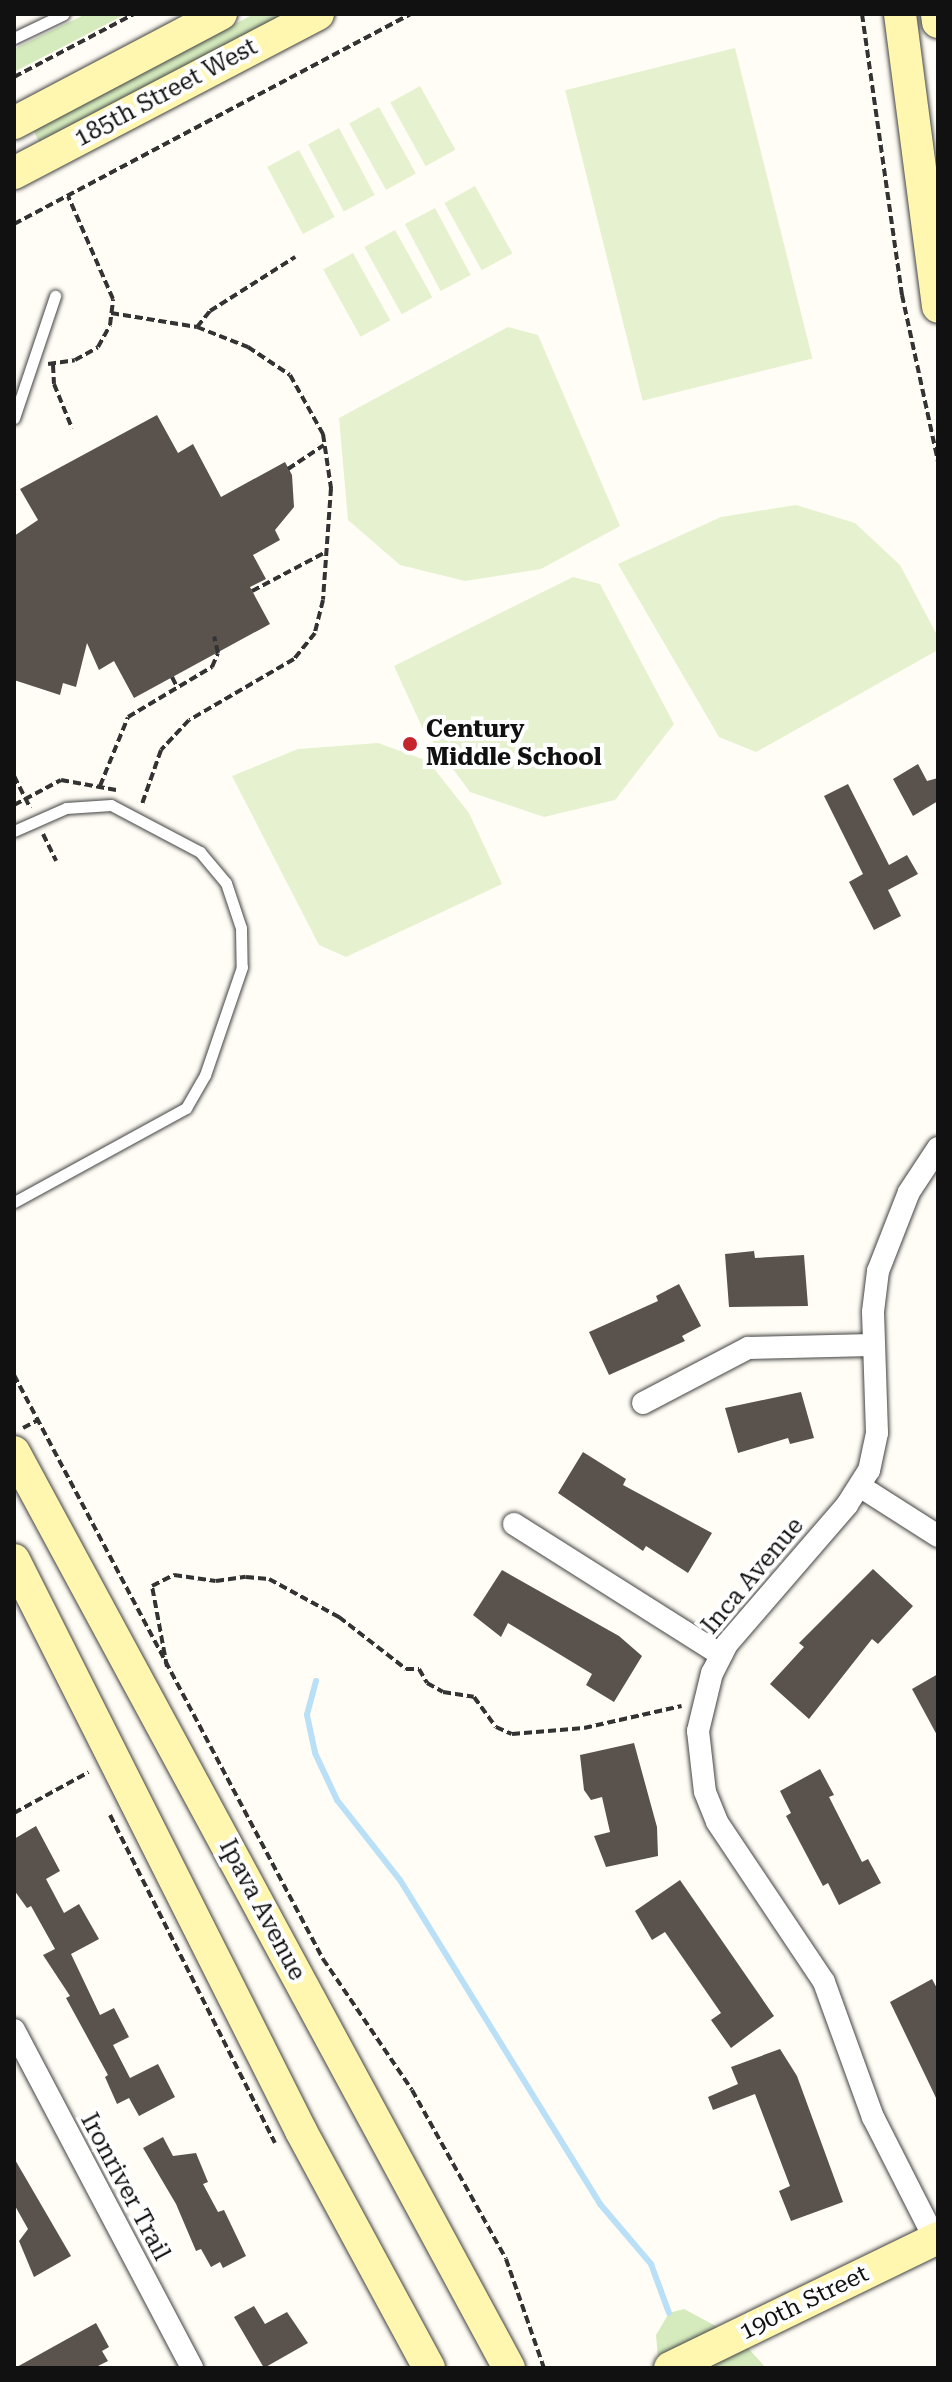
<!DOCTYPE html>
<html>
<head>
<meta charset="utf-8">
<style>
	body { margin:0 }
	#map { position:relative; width:952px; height:2382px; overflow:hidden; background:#fffdf5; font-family:"Roboto Serif",serif }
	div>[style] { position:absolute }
	.green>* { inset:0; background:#d5ebbd }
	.pitch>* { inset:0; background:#e6f2cf; transform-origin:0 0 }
	.stream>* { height:6px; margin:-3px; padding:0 3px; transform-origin:3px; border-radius:3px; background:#b9e0f7 }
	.building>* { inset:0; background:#5a524d }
	.path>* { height:4px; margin-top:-2px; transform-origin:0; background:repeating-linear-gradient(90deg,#333 0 8px,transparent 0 12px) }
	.roads { filter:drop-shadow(0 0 2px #444) drop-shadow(0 0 2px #444) }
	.lane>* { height:11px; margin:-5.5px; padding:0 5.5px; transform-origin:5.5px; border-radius:5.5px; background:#fff }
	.street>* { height:22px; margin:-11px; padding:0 11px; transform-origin:11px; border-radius:11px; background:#fff }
	.secondary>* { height:32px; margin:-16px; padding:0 16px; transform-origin:16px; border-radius:16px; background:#fff6b0 }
	.dots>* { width:22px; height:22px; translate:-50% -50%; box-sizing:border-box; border:4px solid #fff; border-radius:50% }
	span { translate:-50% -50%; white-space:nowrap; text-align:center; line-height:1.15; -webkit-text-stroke:8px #fff; paint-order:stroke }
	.street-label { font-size:24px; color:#111 }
	.poi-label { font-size:24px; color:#111; font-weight:700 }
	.left { translate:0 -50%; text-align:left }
	.frame { position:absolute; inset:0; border:16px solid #111; pointer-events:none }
</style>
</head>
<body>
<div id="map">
	<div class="green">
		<div style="clip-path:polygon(86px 14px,126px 14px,14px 72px,14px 49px)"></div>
		<div style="clip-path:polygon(254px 14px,287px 14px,39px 142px,33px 129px)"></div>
		<div style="clip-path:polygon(684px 2309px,740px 2339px,766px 2368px,659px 2368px,656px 2335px,669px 2313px)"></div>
	</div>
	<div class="pitch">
		<div style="left:735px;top:48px;width:320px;height:175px;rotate:76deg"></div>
		<div style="left:420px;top:86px;width:73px;height:34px;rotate:61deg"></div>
		<div style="left:379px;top:107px;width:76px;height:34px;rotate:61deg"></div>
		<div style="left:339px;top:128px;width:76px;height:35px;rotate:62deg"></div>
		<div style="left:299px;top:150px;width:76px;height:36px;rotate:62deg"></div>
		<div style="left:475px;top:186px;width:77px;height:35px;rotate:61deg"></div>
		<div style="left:435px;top:208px;width:76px;height:34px;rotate:62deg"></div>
		<div style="left:395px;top:230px;width:77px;height:35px;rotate:61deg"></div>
		<div style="left:353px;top:253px;width:77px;height:34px;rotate:61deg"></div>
		<div style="clip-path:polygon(508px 327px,538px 335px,620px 526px,541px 569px,465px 581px,400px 565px,348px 520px,339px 418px)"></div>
		<div style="clip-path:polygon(796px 505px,855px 523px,900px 565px,938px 637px,938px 650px,756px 752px,719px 737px,618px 564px,721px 517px)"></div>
		<div style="clip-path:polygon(573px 577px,600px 584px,674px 724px,615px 800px,544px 817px,470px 792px,422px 727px,394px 666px)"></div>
		<div style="clip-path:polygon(378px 743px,428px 761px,469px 813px,502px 884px,346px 957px,319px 945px,232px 776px,298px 749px)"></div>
	</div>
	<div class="stream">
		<div style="left:316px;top:1681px;width:35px;rotate:105deg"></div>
		<div style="left:307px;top:1715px;width:39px;rotate:78deg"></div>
		<div style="left:315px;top:1753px;width:52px;rotate:64.9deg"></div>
		<div style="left:337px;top:1800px;width:102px;rotate:51.8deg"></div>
		<div style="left:400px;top:1880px;width:381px;rotate:58.3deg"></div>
		<div style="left:600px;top:2204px;width:79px;rotate:49.6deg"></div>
		<div style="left:651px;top:2264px;width:52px;rotate:69.8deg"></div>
	</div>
	<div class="building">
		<div style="clip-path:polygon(157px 415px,178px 453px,193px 444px,221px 497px,285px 462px,292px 475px,294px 507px,275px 530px,280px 540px,253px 555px,266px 579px,250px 587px,270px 624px,134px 698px,114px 661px,99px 670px,87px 643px,76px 687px,63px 683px,60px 695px,14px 680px,14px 536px,38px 520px,20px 489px)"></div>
		<div style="clip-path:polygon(918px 764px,927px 781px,938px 778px,938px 801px,913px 816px,893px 779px)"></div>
		<div style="clip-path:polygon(848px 784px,889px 865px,907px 855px,918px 874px,888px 890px,901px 916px,874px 930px,849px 882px,863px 874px,824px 796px)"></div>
		<div style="clip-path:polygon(754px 1251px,755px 1258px,804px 1255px,808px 1306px,729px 1307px,725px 1254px)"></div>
		<div style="clip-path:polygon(679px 1284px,701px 1326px,682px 1336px,685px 1341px,609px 1375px,589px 1332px,658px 1301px,656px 1296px)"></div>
		<div style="clip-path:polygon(801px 1392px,814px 1438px,790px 1444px,788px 1438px,738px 1453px,725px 1408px)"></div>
		<div style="clip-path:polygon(583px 1452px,626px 1479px,623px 1485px,712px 1533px,688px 1573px,646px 1546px,643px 1551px,558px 1493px)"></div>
		<div style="clip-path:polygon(873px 1569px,913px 1606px,878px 1644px,872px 1639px,809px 1719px,770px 1684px,804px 1647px,799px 1643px)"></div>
		<div style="clip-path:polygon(502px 1570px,619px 1636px,642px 1656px,614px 1702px,586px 1685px,592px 1674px,508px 1623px,501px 1637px,473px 1615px)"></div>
		<div style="clip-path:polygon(938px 1674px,938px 1737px,912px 1689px)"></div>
		<div style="clip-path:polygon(634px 1743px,657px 1827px,658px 1856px,606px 1867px,594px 1836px,610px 1832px,602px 1797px,591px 1800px,584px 1790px,580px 1755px)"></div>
		<div style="clip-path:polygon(820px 1769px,834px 1795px,829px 1797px,862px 1862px,868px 1859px,881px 1883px,839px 1905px,828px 1883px,823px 1886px,786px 1816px,791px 1813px,780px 1791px)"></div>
		<div style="clip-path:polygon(36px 1826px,60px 1871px,46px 1879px,64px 1913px,79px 1904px,99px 1939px,71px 1954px,100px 2015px,114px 2008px,129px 2037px,113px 2045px,130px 2078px,158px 2064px,175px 2097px,139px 2116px,129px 2098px,117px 2104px,105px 2077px,108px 2075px,66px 1998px,70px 1996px,43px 1955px,55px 1949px,31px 1906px,27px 1908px,14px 1890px,14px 1839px)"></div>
		<div style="clip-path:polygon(680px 1880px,774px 2016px,731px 2048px,711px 2020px,721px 2013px,665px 1932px,652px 1940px,635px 1911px)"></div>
		<div style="clip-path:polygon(932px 1979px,938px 1990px,938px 2102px,890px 2002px)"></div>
		<div style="clip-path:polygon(780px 2049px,797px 2076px,843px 2202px,791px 2221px,779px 2191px,790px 2186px,755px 2094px,713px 2110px,708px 2097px,738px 2084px,731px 2067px)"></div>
		<div style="clip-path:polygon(163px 2137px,173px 2156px,196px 2153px,208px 2182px,203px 2184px,218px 2212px,224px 2210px,246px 2256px,223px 2268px,220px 2262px,211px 2267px,201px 2249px,196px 2251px,176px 2204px,143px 2148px)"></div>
		<div style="clip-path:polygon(14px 2158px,71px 2256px,34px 2277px,19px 2241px,28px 2229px,14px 2204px)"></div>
		<div style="clip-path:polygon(254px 2306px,265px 2324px,287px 2312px,308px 2343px,264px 2368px,234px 2317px)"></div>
		<div style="clip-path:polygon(96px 2323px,109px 2347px,102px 2351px,108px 2361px,94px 2368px,15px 2368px)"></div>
	</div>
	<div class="path">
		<div style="left:862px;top:14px;width:284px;rotate:81.9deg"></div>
		<div style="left:902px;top:295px;width:171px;rotate:77.8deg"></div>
		<div style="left:14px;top:77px;width:136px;rotate:-27.7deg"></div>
		<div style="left:14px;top:224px;width:448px;rotate:-27.9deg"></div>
		<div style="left:111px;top:313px;width:87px;rotate:9.2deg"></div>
		<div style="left:197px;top:327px;width:55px;rotate:21.4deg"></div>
		<div style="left:248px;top:347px;width:50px;rotate:33.7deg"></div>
		<div style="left:290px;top:375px;width:68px;rotate:60.8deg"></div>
		<div style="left:323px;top:434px;width:55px;rotate:81.6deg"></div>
		<div style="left:331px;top:488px;width:112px;rotate:94.1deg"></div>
		<div style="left:323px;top:600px;width:34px;rotate:104deg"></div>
		<div style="left:315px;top:633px;width:33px;rotate:129deg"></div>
		<div style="left:294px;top:659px;width:121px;rotate:149.8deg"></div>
		<div style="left:189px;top:720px;width:41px;rotate:133deg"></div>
		<div style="left:161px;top:750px;width:57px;rotate:109.4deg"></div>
		<div style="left:197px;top:327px;width:21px;rotate:-51deg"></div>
		<div style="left:210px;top:311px;width:101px;rotate:-32.4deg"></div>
		<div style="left:48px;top:364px;width:27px;rotate:-8deg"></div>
		<div style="left:75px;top:360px;width:26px;rotate:-29deg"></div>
		<div style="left:98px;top:347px;width:25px;rotate:-61deg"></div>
		<div style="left:110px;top:325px;width:26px;rotate:-83deg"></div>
		<div style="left:113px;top:299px;width:112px;rotate:-113.6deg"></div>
		<div style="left:53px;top:365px;width:19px;rotate:87deg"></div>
		<div style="left:54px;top:384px;width:48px;rotate:67.8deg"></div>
		<div style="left:288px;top:469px;width:43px;rotate:-33.7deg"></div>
		<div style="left:252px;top:591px;width:84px;rotate:-27.8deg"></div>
		<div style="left:172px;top:677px;width:11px;rotate:63deg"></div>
		<div style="left:14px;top:776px;width:36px;rotate:63deg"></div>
		<div style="left:100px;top:786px;width:74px;rotate:-67.9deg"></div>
		<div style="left:128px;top:717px;width:98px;rotate:-30.8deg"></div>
		<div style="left:212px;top:667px;width:15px;rotate:-67deg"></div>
		<div style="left:218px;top:653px;width:17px;rotate:-103deg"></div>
		<div style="left:14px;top:805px;width:53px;rotate:-28deg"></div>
		<div style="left:61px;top:780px;width:56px;rotate:10.3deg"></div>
		<div style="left:43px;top:834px;width:30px;rotate:64deg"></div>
		<div style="left:14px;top:1375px;width:661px;rotate:62.12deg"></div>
		<div style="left:323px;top:1959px;width:158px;rotate:55.8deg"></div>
		<div style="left:412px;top:2090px;width:193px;rotate:60.9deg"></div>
		<div style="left:506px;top:2259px;width:115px;rotate:70.8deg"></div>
		<div style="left:23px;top:1428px;width:17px;rotate:-28deg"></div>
		<div style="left:167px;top:1667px;width:82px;rotate:-100.5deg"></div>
		<div style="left:152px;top:1586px;width:25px;rotate:-27deg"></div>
		<div style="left:174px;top:1575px;width:42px;rotate:8.1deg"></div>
		<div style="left:216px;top:1581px;width:30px;rotate:-8deg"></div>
		<div style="left:246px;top:1577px;width:23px;rotate:5deg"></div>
		<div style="left:269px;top:1579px;width:80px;rotate:28.5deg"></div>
		<div style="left:339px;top:1617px;width:85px;rotate:37.8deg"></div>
		<div style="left:406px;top:1669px;width:13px"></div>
		<div style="left:419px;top:1669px;width:16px;rotate:60deg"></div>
		<div style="left:427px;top:1683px;width:18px;rotate:29deg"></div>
		<div style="left:443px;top:1692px;width:31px;rotate:9deg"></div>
		<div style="left:474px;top:1697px;width:37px;rotate:54deg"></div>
		<div style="left:496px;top:1727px;width:17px;rotate:24deg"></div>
		<div style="left:512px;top:1734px;width:72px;rotate:-4.8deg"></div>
		<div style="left:584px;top:1728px;width:100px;rotate:-12.7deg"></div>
		<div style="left:14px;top:1813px;width:85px;rotate:-28.7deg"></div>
		<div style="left:110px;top:1815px;width:367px;rotate:63.3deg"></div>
	</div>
	<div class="roads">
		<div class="lane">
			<div style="left:14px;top:38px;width:55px;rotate:-25.6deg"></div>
			<div style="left:14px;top:418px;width:129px;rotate:-71.4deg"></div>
			<div style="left:14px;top:831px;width:57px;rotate:-23.9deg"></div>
			<div style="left:66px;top:808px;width:45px;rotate:-3.8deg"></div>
			<div style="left:111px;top:805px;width:101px;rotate:27.8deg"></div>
			<div style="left:200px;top:852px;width:40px;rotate:50deg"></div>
			<div style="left:226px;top:883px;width:47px;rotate:71.6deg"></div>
			<div style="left:241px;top:928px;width:39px;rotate:89deg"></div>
			<div style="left:242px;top:967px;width:114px;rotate:108.9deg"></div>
			<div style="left:205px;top:1075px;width:38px;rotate:120deg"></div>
			<div style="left:186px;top:1108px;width:196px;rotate:151.3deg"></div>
		</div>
		<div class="street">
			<div style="left:938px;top:1148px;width:53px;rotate:123.4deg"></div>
			<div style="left:909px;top:1192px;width:85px;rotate:111.4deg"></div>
			<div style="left:878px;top:1271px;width:41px;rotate:97deg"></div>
			<div style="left:873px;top:1312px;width:121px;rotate:88.1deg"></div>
			<div style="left:877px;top:1433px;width:38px;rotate:102deg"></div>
			<div style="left:869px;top:1470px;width:41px;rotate:122.2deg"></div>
			<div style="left:847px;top:1505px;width:184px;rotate:130.8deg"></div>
			<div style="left:727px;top:1644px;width:33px;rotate:117deg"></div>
			<div style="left:712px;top:1673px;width:60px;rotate:103.6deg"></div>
			<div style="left:698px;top:1731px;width:61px;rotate:83.5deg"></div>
			<div style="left:705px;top:1792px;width:32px;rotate:68deg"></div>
			<div style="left:717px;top:1822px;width:192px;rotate:56.2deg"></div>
			<div style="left:824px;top:1982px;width:144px;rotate:70.1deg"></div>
			<div style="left:873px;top:2117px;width:144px;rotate:63.1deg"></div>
			<div style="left:643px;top:1403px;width:119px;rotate:-27.6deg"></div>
			<div style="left:748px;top:1348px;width:124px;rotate:-1.4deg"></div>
			<div style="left:861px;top:1487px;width:91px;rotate:32.5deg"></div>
			<div style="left:514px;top:1524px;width:245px;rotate:32.3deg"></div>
			<div style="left:14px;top:2030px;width:382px;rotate:62.2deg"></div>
		</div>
		<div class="secondary">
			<div style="left:900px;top:14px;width:295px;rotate:82.6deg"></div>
			<div style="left:937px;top:14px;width:8px;rotate:83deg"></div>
			<div style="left:14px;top:123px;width:234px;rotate:-27.8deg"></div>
			<div style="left:14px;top:173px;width:343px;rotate:-27.6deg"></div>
			<div style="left:14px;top:1452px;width:1041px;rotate:61.61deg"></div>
			<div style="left:14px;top:1560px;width:639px;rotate:63.31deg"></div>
			<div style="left:301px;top:2131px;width:269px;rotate:61.6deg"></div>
			<div style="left:670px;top:2368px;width:298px;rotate:-25.9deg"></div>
		</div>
	</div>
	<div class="dots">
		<div style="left:410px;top:744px;background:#c4262e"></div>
	</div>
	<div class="street-label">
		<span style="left:166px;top:93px;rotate:-28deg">185th Street West</span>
		<span style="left:753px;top:1576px;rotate:-50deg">Inca Avenue</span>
		<span style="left:262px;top:1910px;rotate:62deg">Ipava Avenue</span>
		<span style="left:125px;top:2187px;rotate:62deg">Ironriver Trail</span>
		<span style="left:804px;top:2303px;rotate:-26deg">190th Street</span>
	</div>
	<div class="poi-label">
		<span class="left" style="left:426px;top:744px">Century<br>Middle School</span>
	</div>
	<div class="frame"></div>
</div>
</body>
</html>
